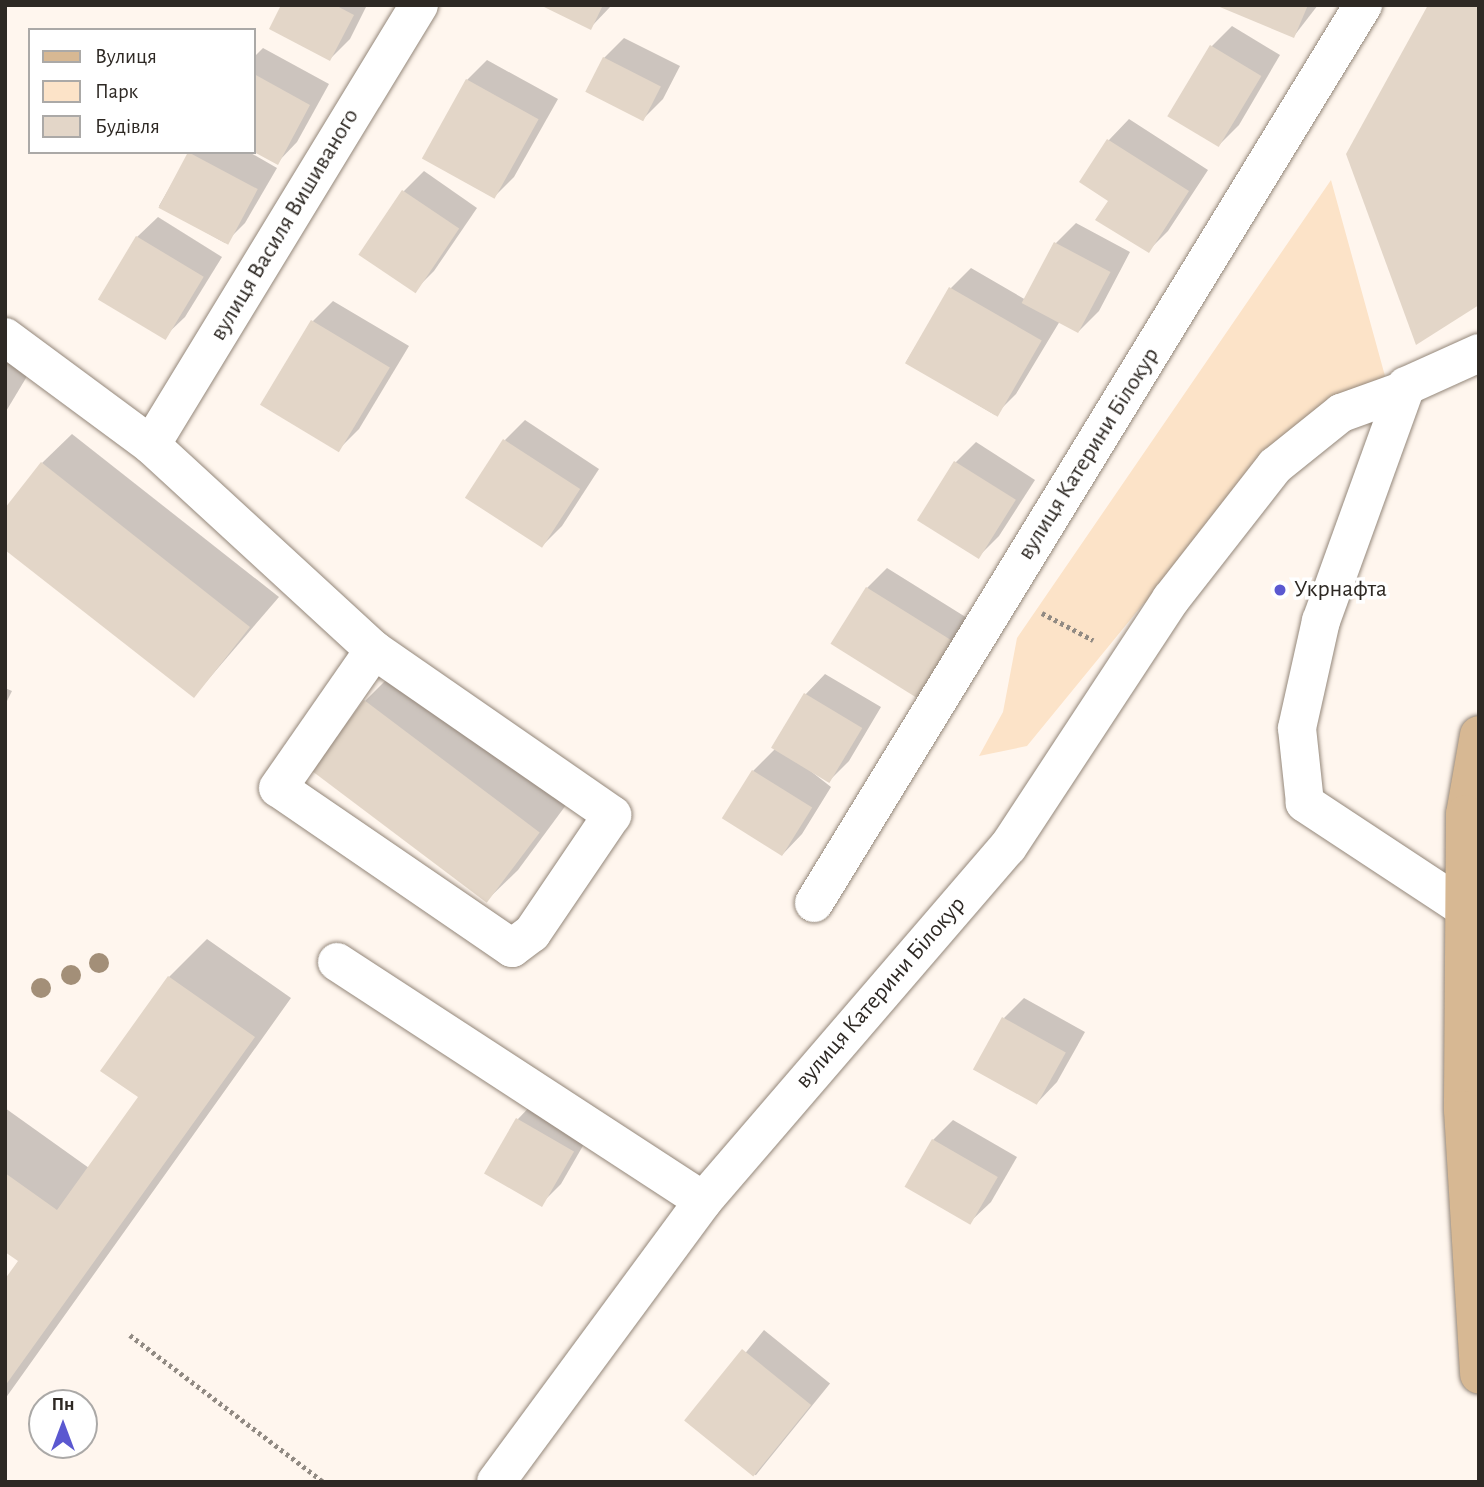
<!DOCTYPE html>
<html>
<head>
<meta charset="utf-8">
<style>
	body { margin:0 }
	#map { position:relative; width:1484px; height:1487px; overflow:hidden; background:#fff6ee; font-family:"Alegreya Sans",sans-serif }
	div>[style] { position:absolute }
	.green>* { inset:0; background:#fce3c8 }
	.shadow>* { inset:0; background:#0003; transform-origin:0 0 }
	.building>* { inset:0; background:#e3d6c8; transform-origin:0 0 }
	.path>* { height:4.5px; margin-top:-2.25px; transform-origin:0; background:repeating-linear-gradient(90deg,#918a83 0 3.5px,transparent 0 7px) }
	.roads { filter:drop-shadow(0 0 2px #94877a) drop-shadow(0 0 2px #94877a) }
	.minor>* { height:38px; margin:-19px; padding:0 19px; transform-origin:19px; border-radius:19px; background:#fff }
	.major>* { height:38px; margin:-19px; padding:0 19px; transform-origin:19px; border-radius:19px; background:#d7b893 }
	.trees>* { width:20px; height:20px; margin:-10px; border-radius:50%; background:#a38f78 }
	.dots>* { width:19px; height:19px; translate:-50% -50%; box-sizing:border-box; border:4px solid #fff; border-radius:50% }
	span { translate:-50% -50%; white-space:nowrap; text-align:center; line-height:1.15; -webkit-text-stroke:7px #fff; paint-order:stroke }
	.street-label { font-size:24px; color:#2e2924 }
	.poi-label { font-size:24px; color:#2e2924 }
	.left { translate:0 -50%; text-align:left }
	.frame { position:absolute; inset:0; border:7px solid #2e2924; pointer-events:none }
	.legend { position:absolute; left:28px; top:28px; width:228px; height:126px; box-sizing:border-box; background:#fff; border:2px solid #aba9a7; margin:0; padding:9px 12px; list-style:none; font-size:21px; color:#2e2924 }
	.legend li { display:flex; align-items:center; gap:14px; height:35px }
	.legend b { width:35px; border:2px solid #aba9a7 }
	.north { position:absolute; left:28px; top:1389px; width:70px; height:70px; box-sizing:border-box; background:#fff; border:2px solid #aba9a7; border-radius:50%; rotate:0deg; font-size:19px; font-weight:700; line-height:28px; text-align:center; color:#2e2924 }
	.north::after { content:''; display:block; margin:auto; width:24px; height:32px; background:#5b58d0; clip-path:polygon(50% 0,100% 100%,50% 72%,0 100%) }
</style>
</head>
<body>
<div id="map">
	<div class="green">
		<div style="clip-path:polygon(1331px 180px,1385px 376px,1275px 466px,1171px 599px,1144px 603px,1027px 746px,979px 756px,1003px 712px,1017px 638px)"></div>
	</div>
	<div class="shadow">
		<div style="clip-path:polygon(283px 5px,367px 5px,350px 39px,330px 59px)"></div>
		<div style="clip-path:polygon(544px 5px,612px 5px,590px 28px)"></div>
		<div style="clip-path:polygon(1219px 5px,1318px 5px,1294px 36px)"></div>
		<div style="clip-path:polygon(1232px 26px,1280px 55px,1239px 125px,1219px 145px,1212px 46px)"></div>
		<div style="clip-path:polygon(624px 38px,680px 66px,663px 99px,642px 120px,604px 58px)"></div>
		<div style="clip-path:polygon(263px 48px,329px 84px,297px 142px,277px 163px,254px 150px,254px 57px)"></div>
		<div style="clip-path:polygon(487px 60px,558px 99px,514px 177px,494px 197px,467px 80px)"></div>
		<div style="clip-path:polygon(1129px 119px,1208px 170px,1168px 231px,1148px 251px,1110px 200px,1082px 182px,1109px 140px)"></div>
		<div style="clip-path:polygon(190px 152px,249px 152px,277px 168px,245px 223px,225px 243px,159px 206px)"></div>
		<div style="clip-path:polygon(424px 171px,477px 208px,434px 271px,414px 291px,404px 191px)"></div>
		<div style="clip-path:polygon(158px 217px,222px 257px,185px 317px,164px 337px,137px 237px)"></div>
		<div style="clip-path:polygon(1076px 223px,1130px 252px,1099px 311px,1079px 331px,1060px 321px,1016px 394px,995px 415px,906px 362px,951px 288px,971px 268px,1026px 300px,1056px 243px)"></div>
		<div style="clip-path:polygon(333px 301px,409px 346px,359px 429px,339px 449px,313px 321px)"></div>
		<div style="clip-path:polygon(5px 338px,38px 358px,5px 413px)"></div>
		<div style="clip-path:polygon(525px 420px,599px 469px,562px 526px,542px 546px,505px 440px)"></div>
		<div style="clip-path:polygon(72px 434px,279px 597px,194px 696px,42px 463px)"></div>
		<div style="clip-path:polygon(976px 442px,1035px 480px,999px 536px,979px 556px,955px 463px)"></div>
		<div style="clip-path:polygon(887px 568px,972px 621px,918px 696px,867px 588px)"></div>
		<div style="clip-path:polygon(395px 671px,569px 801px,518px 870px,488px 899px,365px 701px)"></div>
		<div style="clip-path:polygon(825px 674px,881px 707px,849px 761px,829px 781px,808px 769px,831px 787px,802px 834px,782px 855px,753px 771px,775px 749px,805px 695px)"></div>
		<div style="clip-path:polygon(5px 688px,12px 691px,5px 705px)"></div>
		<div style="clip-path:polygon(207px 939px,291px 998px,5px 1399px,5px 1282px,20px 1261px,5px 1250px,5px 1108px,89px 1168px,140px 1096px,169px 977px)"></div>
		<div style="clip-path:polygon(1024px 998px,1085px 1032px,1057px 1082px,1037px 1103px,1004px 1018px)"></div>
		<div style="clip-path:polygon(538px 1098px,592px 1130px,561px 1184px,541px 1204px,487px 1172px,518px 1119px)"></div>
		<div style="clip-path:polygon(953px 1120px,1017px 1157px,991px 1202px,970px 1222px,933px 1140px)"></div>
		<div style="left:764px;top:1330px;width:85px;height:118px;rotate:39deg"></div>
	</div>
	<div class="building">
		<div style="clip-path:polygon(281px 5px,335px 5px,354px 15px,330px 61px,269px 29px)"></div>
		<div style="clip-path:polygon(540px 5px,603px 5px,591px 30px)"></div>
		<div style="clip-path:polygon(1215px 5px,1308px 5px,1294px 38px)"></div>
		<div style="clip-path:polygon(1428px 5px,1479px 5px,1479px 305px,1416px 345px,1346px 154px)"></div>
		<div style="left:1210px;top:45px;width:60px;height:83px;rotate:31deg"></div>
		<div style="left:603px;top:57px;width:65px;height:39px;rotate:27deg"></div>
		<div style="clip-path:polygon(254px 74px,310px 105px,278px 165px,254px 152px)"></div>
		<div style="left:466px;top:79px;width:83px;height:91px;rotate:29deg"></div>
		<div style="clip-path:polygon(1107px 139px,1189px 191px,1149px 253px,1095px 220px,1108px 201px,1079px 182px)"></div>
		<div style="left:188px;top:152px;width:79px;height:63px;rotate:28deg"></div>
		<div style="left:402px;top:190px;width:69px;height:78px;rotate:34deg"></div>
		<div style="left:136px;top:236px;width:79px;height:74px;rotate:31deg"></div>
		<div style="left:1054px;top:242px;width:64px;height:69px;rotate:28deg"></div>
		<div style="left:949px;top:287px;width:107px;height:88px;rotate:30deg"></div>
		<div style="left:311px;top:320px;width:92px;height:99px;rotate:31deg"></div>
		<div style="left:503px;top:439px;width:92px;height:70px;rotate:33deg"></div>
		<div style="left:954px;top:461px;width:73px;height:70px;rotate:32deg"></div>
		<div style="clip-path:polygon(41px 462px,250px 627px,194px 698px,5px 550px,5px 508px)"></div>
		<div style="left:866px;top:587px;width:103px;height:67px;rotate:32deg"></div>
		<div style="left:804px;top:693px;width:68px;height:64px;rotate:31deg"></div>
		<div style="left:364px;top:700px;width:220px;height:88px;rotate:37deg"></div>
		<div style="left:752px;top:770px;width:71px;height:57px;rotate:32deg"></div>
		<div style="clip-path:polygon(168px 976px,255px 1037px,5px 1386px,5px 1279px,18px 1261px,5px 1252px,5px 1173px,57px 1210px,138px 1097px,100px 1071px)"></div>
		<div style="left:1002px;top:1017px;width:73px;height:60px;rotate:29deg"></div>
		<div style="left:516px;top:1118px;width:67px;height:64px;rotate:30deg"></div>
		<div style="left:932px;top:1139px;width:76px;height:55px;rotate:30deg"></div>
		<div style="left:742px;top:1349px;width:89px;height:92px;rotate:39deg"></div>
	</div>
	<div class="path">
		<div style="left:1042px;top:613px;width:58px;rotate:27.9deg"></div>
		<div style="left:130px;top:1335px;width:243px;rotate:37.2deg"></div>
	</div>
	<div class="roads">
		<div class="minor">
			<div style="left:5px;top:337px;width:182px;rotate:36.5deg"></div>
			<div style="left:151px;top:445px;width:303px;rotate:42.6deg"></div>
			<div style="left:374px;top:650px;width:290px;rotate:34.7deg"></div>
			<div style="left:612px;top:815px;width:143px;rotate:124.1deg"></div>
			<div style="left:532px;top:933px;width:25px;rotate:143deg"></div>
			<div style="left:512px;top:948px;width:283px;rotate:-145.6deg"></div>
			<div style="left:278px;top:788px;width:168px;rotate:-55.2deg"></div>
			<div style="left:151px;top:445px;width:515px;rotate:-58.65deg"></div>
			<div style="left:814px;top:903px;width:1053px;rotate:-58.56deg"></div>
			<div style="left:1464px;top:908px;width:191px;rotate:-146.6deg"></div>
			<div style="left:1305px;top:803px;width:75px;rotate:-96.1deg"></div>
			<div style="left:1297px;top:728px;width:110px;rotate:-77.4deg"></div>
			<div style="left:1321px;top:621px;width:250px;rotate:-70.1deg"></div>
			<div style="left:1406px;top:386px;width:80px;rotate:-24.3deg"></div>
			<div style="left:337px;top:962px;width:437px;rotate:33.1deg"></div>
			<div style="left:496px;top:1482px;width:349px;rotate:-53.6deg"></div>
			<div style="left:703px;top:1201px;width:467px;rotate:-49.3deg"></div>
			<div style="left:1008px;top:847px;width:297px;rotate:-56.7deg"></div>
			<div style="left:1171px;top:599px;width:169px;rotate:-52deg"></div>
			<div style="left:1275px;top:466px;width:85px;rotate:-38.8deg"></div>
			<div style="left:1341px;top:413px;width:68px;rotate:-19.8deg"></div>
		</div>
		<div class="major">
			<div style="left:1479px;top:735px;width:80px;rotate:100deg"></div>
			<div style="left:1465px;top:814px;width:296px;rotate:90.4deg"></div>
			<div style="left:1463px;top:1110px;width:265px;rotate:86.5deg"></div>
		</div>
	</div>
	<div class="trees">
		<div style="left:99px;top:963px"></div>
		<div style="left:71px;top:975px"></div>
		<div style="left:41px;top:988px"></div>
	</div>
	<div class="dots">
		<div style="left:1280px;top:590px;background:#5b58d0"></div>
	</div>
	<div class="street-label">
		<span style="left:285px;top:225px;rotate:-59deg">вулиця Василя Вишиваного</span>
		<span style="left:1089px;top:454px;rotate:-58deg">вулиця Катерини Білокур</span>
		<span style="left:881px;top:993px;rotate:-49deg">вулиця Катерини Білокур</span>
	</div>
	<div class="poi-label">
		<span class="left" style="left:1294px;top:590px">Укрнафта</span>
	</div>
	<div class="frame"></div>
	<ul class="legend">
	<li><b style="height:9px;background:#d7b893"></b>Вулиця</li>
	<li><b style="height:19px;background:#fce3c8"></b>Парк</li>
	<li><b style="height:19px;background:#e3d6c8"></b>Будівля</li>
	</ul>
	<div class="north">Пн</div>
</div>
</body>
</html>
